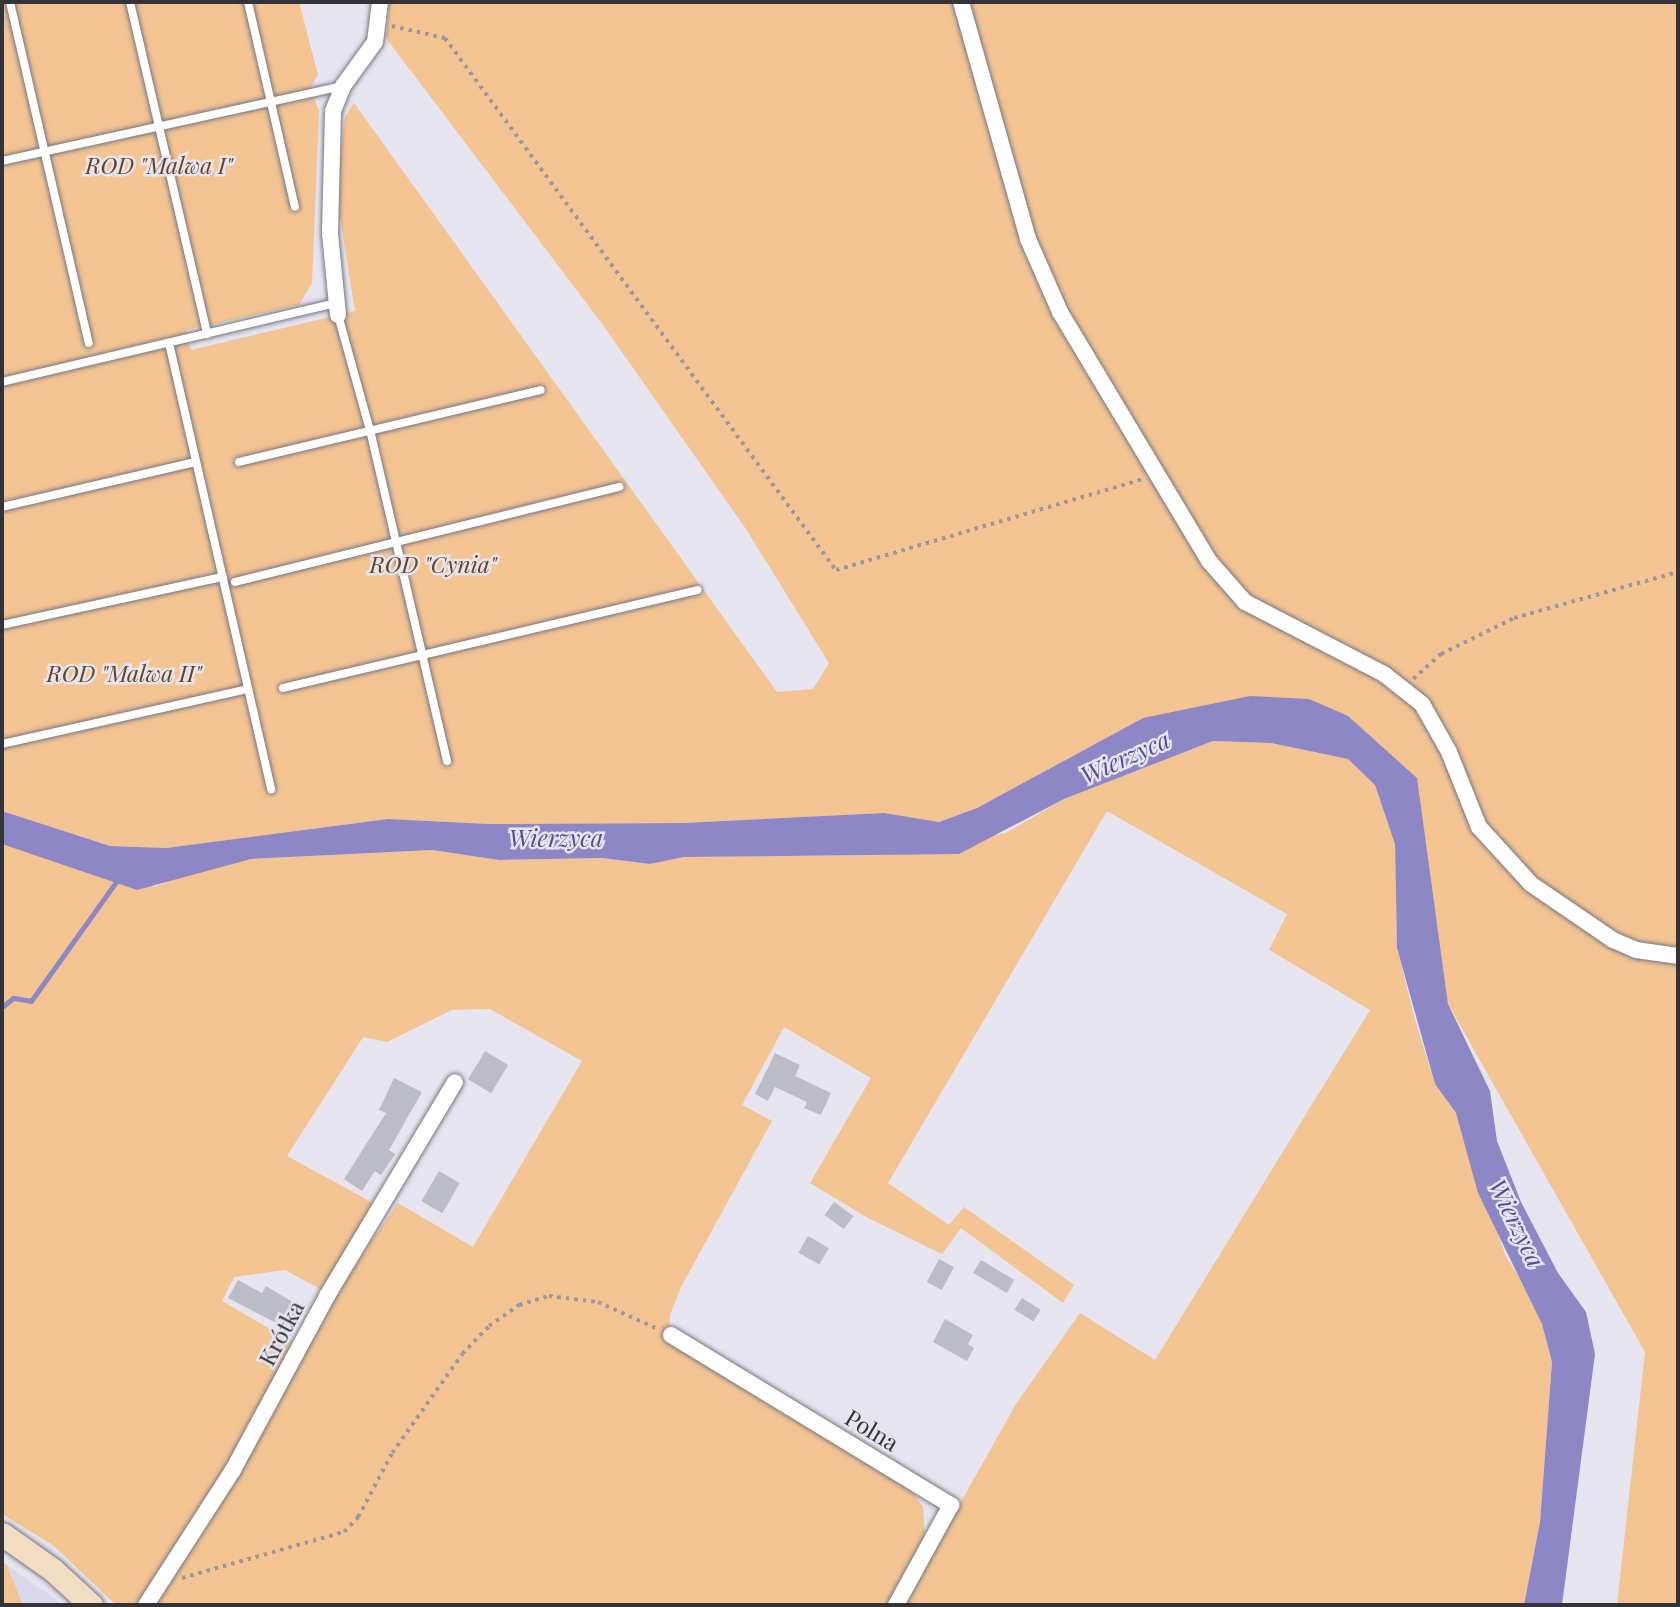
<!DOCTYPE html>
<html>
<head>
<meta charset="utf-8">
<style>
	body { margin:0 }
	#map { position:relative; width:1680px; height:1607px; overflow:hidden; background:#e6e5f0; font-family:"Playfair Display",serif }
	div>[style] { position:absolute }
	.built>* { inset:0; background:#dad9eb }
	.green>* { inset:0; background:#f4c493 }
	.water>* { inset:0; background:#8d88c5 }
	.stream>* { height:5px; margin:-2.5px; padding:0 2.5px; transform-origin:2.5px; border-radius:2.5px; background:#8d88c5 }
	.building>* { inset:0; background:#bcbcc6; transform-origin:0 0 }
	.path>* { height:3.5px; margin-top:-1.75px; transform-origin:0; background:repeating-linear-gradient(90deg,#9998a0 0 3.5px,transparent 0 8.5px) }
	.roads { filter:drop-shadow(0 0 2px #767680) drop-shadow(0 0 2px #767680) }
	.lane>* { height:8px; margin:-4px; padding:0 4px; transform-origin:4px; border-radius:4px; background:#fff }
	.street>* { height:16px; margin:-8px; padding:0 8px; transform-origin:8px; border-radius:8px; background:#fff }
	.secondary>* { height:23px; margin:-11.5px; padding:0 11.5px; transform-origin:11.5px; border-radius:11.5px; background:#f3dec4 }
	span { translate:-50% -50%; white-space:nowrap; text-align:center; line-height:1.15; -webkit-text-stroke:5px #e6e5f0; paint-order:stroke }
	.park-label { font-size:23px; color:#67441c; font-style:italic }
	.street-label { font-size:23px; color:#343338 }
	.water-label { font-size:24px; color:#554a96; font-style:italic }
	.frame { position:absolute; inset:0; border:4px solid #343338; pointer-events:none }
</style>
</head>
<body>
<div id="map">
	<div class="built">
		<div style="clip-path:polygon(7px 1565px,53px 1597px,61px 1605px,23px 1605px)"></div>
	</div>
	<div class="green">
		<div style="clip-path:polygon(2px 2px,299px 2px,318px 75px,310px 88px,319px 111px,312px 283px,299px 305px,186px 330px,191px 350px,355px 311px,336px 192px,345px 117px,354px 103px,777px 692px,813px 689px,829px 663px,746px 529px,603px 325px,386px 38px,389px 2px,1678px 2px,1678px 1605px,1617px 1605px,1645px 1352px,1448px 1004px,1416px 778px,1195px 710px,1143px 718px,977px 808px,939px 822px,884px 813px,683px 823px,488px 824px,388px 819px,166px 848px,110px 846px,2px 811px)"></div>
		<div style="clip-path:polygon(1213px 741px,1271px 743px,1348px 759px,1375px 785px,1395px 844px,1397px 948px,1415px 1020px,1435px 1084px,1456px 1113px,1506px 1257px,1530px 1293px,1542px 1324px,1552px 1362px,1540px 1522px,1524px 1605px,903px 1605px,1016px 1404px,1080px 1313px,1155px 1360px,1370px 1010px,1269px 950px,1287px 914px,1107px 811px,888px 1183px,949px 1225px,964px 1207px,1074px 1285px,1063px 1303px,961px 1228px,942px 1254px,868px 1218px,810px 1183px,871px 1078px,784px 1027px,742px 1105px,772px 1121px,681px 1287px,670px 1315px,669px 1340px,906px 1483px,923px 1507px,925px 1536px,889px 1605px,154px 1605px,341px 1285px,398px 1203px,473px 1247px,582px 1061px,490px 1009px,452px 1010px,387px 1042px,363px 1037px,287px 1156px,375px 1204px,324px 1291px,285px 1270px,234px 1277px,222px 1301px,294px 1343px,226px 1472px,139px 1605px,115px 1604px,54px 1546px,2px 1514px,2px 844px,154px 887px,197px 871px,251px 859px,432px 850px,499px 860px,602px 858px,650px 864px,684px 857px,887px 855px,1006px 833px,1064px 799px)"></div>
		<div style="clip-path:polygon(2px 1562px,7px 1565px,23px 1605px,2px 1605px)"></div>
	</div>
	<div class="water">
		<div style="clip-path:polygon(1250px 696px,1309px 699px,1348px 716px,1417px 778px,1448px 1004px,1490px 1091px,1497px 1141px,1521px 1202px,1558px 1273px,1586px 1312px,1595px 1354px,1562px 1605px,1524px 1605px,1540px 1522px,1552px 1362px,1542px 1324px,1478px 1193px,1456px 1113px,1435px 1084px,1397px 948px,1395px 844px,1375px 785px,1348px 759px,1271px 743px,1213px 741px,1064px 799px,959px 854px,684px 857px,650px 864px,602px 858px,499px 860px,432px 850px,251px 859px,137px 890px,2px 844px,2px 811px,110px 846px,166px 848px,388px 819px,488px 824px,683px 823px,884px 813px,939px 822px,977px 808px,1143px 718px)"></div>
	</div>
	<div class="stream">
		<div style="left:2px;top:1007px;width:14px;rotate:-39deg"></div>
		<div style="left:13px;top:998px;width:18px;rotate:9deg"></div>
		<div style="left:31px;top:1001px;width:150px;rotate:-54.5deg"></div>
	</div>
	<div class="building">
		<div style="left:485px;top:1051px;width:27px;height:33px;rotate:31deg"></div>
		<div style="clip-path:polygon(775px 1053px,800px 1065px,795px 1076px,831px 1093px,821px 1115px,804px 1108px,807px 1102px,775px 1087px,768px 1101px,755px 1094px)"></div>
		<div style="clip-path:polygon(394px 1078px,422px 1092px,389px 1150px,395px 1154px,381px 1175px,375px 1171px,362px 1191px,344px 1179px,386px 1113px,379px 1110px)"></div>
		<div style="left:439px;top:1171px;width:24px;height:35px;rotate:30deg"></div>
		<div style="left:834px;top:1202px;width:24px;height:16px;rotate:36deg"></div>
		<div style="left:808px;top:1236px;width:24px;height:19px;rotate:30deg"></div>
		<div style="left:939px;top:1259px;width:17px;height:26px;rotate:28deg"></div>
		<div style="left:981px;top:1260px;width:39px;height:15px;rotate:31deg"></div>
		<div style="clip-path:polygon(238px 1280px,262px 1293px,266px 1286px,301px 1307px,288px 1329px,228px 1298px)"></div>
		<div style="left:1022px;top:1298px;width:22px;height:14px;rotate:32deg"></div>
		<div style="clip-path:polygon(945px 1319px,973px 1335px,968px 1344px,974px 1348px,967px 1361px,933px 1342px)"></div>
	</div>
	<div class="path">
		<div style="left:392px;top:26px;width:54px;rotate:12.8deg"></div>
		<div style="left:445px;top:38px;width:660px;rotate:53.69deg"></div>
		<div style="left:836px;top:570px;width:320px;rotate:-16.5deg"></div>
		<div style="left:1413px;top:679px;width:38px;rotate:-42deg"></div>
		<div style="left:1441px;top:654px;width:81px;rotate:-26.3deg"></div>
		<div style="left:1514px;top:618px;width:170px;rotate:-15.7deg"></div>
		<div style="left:182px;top:1578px;width:168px;rotate:-15.9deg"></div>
		<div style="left:344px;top:1532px;width:21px;rotate:-47deg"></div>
		<div style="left:358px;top:1517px;width:72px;rotate:-62deg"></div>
		<div style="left:392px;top:1453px;width:121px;rotate:-54.7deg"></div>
		<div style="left:462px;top:1354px;width:39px;rotate:-46deg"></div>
		<div style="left:489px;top:1326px;width:37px;rotate:-35deg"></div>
		<div style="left:519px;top:1305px;width:31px;rotate:-17deg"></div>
		<div style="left:549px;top:1296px;width:49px;rotate:7deg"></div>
		<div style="left:598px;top:1302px;width:66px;rotate:24.2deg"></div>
	</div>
	<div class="roads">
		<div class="lane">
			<div style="left:10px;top:2px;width:350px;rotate:77deg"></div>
			<div style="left:130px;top:2px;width:341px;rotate:76.9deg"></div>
			<div style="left:248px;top:2px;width:210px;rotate:77.1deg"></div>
			<div style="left:2px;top:161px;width:349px;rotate:-12.4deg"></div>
			<div style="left:338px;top:315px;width:119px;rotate:74.5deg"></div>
			<div style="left:370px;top:430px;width:340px;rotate:76.9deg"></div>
			<div style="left:169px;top:343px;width:458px;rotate:77.1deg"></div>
			<div style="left:2px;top:382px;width:343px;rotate:-13.3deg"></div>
			<div style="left:239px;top:462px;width:310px;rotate:-13.4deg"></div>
			<div style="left:2px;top:507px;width:199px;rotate:-13.1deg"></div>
			<div style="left:235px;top:582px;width:396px;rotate:-13.9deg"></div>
			<div style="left:2px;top:625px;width:226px;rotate:-12.3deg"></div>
			<div style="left:283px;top:688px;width:426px;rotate:-13.3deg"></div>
			<div style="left:2px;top:744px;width:252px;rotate:-12.6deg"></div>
		</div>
		<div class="street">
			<div style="left:961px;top:2px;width:246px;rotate:74.2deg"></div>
			<div style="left:1028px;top:239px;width:80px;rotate:66.3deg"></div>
			<div style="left:1060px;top:312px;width:290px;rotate:59.1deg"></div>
			<div style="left:1209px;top:561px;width:55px;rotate:48.7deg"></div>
			<div style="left:1245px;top:602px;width:157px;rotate:27.4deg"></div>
			<div style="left:1384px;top:674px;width:48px;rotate:38.3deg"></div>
			<div style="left:1422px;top:704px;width:55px;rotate:60.6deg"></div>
			<div style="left:1449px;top:752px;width:81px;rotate:68.2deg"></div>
			<div style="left:1479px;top:827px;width:77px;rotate:47.6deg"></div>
			<div style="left:1531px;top:884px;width:99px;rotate:34.3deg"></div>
			<div style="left:1613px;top:940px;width:25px;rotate:23deg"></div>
			<div style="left:1636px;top:950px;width:42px;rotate:8.1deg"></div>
			<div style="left:338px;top:315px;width:81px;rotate:-95.6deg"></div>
			<div style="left:330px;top:234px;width:123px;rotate:-88.6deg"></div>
			<div style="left:333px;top:111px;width:27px;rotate:-68deg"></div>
			<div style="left:343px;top:86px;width:54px;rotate:-54deg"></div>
			<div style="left:375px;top:42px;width:40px;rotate:-82.9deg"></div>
			<div style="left:671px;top:1335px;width:328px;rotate:31.3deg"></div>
			<div style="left:951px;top:1505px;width:114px;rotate:118.8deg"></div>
			<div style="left:146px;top:1605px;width:161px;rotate:-57.2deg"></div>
			<div style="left:233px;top:1470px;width:198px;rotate:-61.6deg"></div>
			<div style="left:327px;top:1296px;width:249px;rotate:-59.1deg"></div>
		</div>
		<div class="secondary">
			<div style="left:2px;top:1534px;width:62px;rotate:35.2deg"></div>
			<div style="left:53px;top:1570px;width:52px;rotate:42.6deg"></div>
		</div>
	</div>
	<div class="park-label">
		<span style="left:159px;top:165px">ROD "Malwa I"</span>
		<span style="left:433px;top:564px">ROD "Cynia"</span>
		<span style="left:124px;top:673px">ROD "Malwa II"</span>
	</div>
	<div class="street-label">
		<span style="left:281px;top:1333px;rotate:-62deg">Krótka</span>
		<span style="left:872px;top:1430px;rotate:31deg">Polna</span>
	</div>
	<div class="water-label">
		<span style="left:1125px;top:757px;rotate:-24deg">Wierzyca</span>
		<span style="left:556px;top:838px">Wierzyca</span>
		<span style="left:1517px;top:1223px;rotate:64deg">Wierzyca</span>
	</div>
	<div class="frame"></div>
</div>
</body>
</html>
